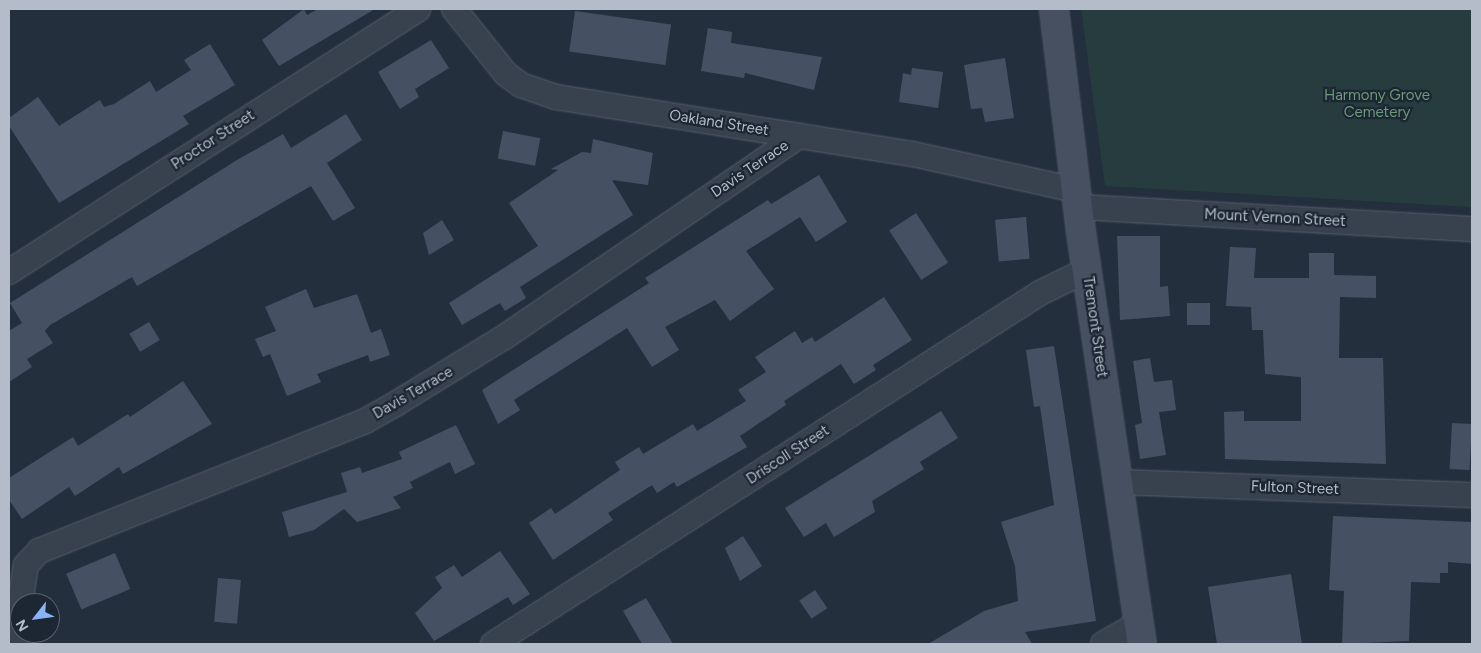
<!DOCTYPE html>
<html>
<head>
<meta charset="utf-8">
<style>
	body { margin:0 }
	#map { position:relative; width:1481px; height:653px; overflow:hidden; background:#242f3e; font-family:Figtree,sans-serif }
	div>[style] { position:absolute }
	.green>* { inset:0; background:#263c3f }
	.building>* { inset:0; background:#455162; transform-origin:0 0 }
	.roads { filter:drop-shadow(0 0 1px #565f6c) drop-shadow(0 0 1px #565f6c) }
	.street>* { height:24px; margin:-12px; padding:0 12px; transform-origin:12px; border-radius:12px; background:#38414e }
	.secondary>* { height:28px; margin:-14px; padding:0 14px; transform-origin:14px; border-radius:14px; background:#465061 }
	span { translate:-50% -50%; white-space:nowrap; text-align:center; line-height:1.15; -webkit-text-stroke:4.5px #1d2633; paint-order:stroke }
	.park-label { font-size:15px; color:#6b9a76 }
	.street-label { font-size:15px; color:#b4bcc9 }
	.frame { position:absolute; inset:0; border:10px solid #b4bcc9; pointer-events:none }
	.north { position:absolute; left:10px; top:593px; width:50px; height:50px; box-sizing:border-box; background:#1d2633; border:1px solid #59626f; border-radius:50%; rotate:240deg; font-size:14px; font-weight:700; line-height:20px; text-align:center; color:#b4bcc9 }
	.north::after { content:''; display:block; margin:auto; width:18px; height:22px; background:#8ab4f8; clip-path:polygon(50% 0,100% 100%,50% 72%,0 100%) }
</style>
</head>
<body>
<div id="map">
	<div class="green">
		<div style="clip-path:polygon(1081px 9px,1472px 9px,1472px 207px,1105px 186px)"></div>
	</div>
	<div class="building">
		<div style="clip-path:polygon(304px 9px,307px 15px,318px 9px,375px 9px,279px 66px,262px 40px)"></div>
		<div style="left:575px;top:11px;width:97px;height:41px;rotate:8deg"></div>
		<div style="clip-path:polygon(708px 28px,732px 32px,731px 43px,822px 57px,814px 90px,745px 73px,744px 78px,701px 71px)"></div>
		<div style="clip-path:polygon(431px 40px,449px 68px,415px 89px,419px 97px,400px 109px,378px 72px)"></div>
		<div style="clip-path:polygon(210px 44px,235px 85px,183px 116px,189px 124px,59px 203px,9px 126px,9px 118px,38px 97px,59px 126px,100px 100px,104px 107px,114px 104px,150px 81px,156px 92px,191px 70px,184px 60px)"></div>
		<div style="clip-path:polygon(1005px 58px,1014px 118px,985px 122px,982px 108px,971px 109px,964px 65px)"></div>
		<div style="clip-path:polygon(912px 68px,943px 72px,938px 108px,899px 102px,903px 73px,911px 75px)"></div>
		<div style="clip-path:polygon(346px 114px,362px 140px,327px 163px,355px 208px,333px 221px,311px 186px,137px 286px,132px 277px,50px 325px,45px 331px,53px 343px,27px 359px,32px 367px,9px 382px,9px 331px,22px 323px,10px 303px,237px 160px,283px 134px,291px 148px)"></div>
		<div style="left:503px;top:131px;width:38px;height:28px;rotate:11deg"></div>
		<div style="clip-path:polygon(593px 139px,653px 153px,648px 185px,612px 180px,633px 215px,520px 287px,526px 298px,505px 311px,500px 303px,462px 325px,449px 303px,538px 246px,509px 203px,558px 170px,551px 169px,582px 152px,591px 153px)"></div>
		<div style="clip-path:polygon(819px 175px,847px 222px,816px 242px,800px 217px,746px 251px,774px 289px,730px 321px,715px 300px,665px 327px,679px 350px,652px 367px,627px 328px,514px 400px,520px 410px,498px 424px,482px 390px,649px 283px,645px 278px,768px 200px,771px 204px)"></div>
		<div style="left:916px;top:213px;width:59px;height:32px;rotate:57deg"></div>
		<div style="left:1026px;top:217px;width:42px;height:31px;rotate:85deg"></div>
		<div style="clip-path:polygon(442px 220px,454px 240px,429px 255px,423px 233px)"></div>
		<div style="clip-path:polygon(1117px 236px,1160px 236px,1160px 287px,1168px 286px,1170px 316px,1120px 320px)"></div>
		<div style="clip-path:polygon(1230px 247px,1256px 248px,1254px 278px,1309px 278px,1309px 253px,1334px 253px,1334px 275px,1376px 276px,1376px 298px,1340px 297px,1339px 358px,1383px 358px,1386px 464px,1225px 459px,1224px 412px,1244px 411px,1244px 421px,1301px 421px,1301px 377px,1265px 374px,1263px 330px,1252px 330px,1251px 307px,1226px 306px)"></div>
		<div style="clip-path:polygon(306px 289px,314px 308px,357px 294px,371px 333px,381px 329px,390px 355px,370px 362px,368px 355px,317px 374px,321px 382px,287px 396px,270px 354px,263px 357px,255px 339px,276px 331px,265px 307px)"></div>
		<div style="clip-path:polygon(884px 297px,912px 340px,873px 365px,876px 370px,854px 384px,841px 364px,784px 401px,786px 405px,740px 436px,747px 447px,677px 487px,674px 482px,657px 493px,652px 485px,608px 513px,613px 520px,553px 560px,529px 523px,551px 508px,555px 514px,620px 470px,615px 462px,639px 447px,643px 454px,693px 424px,697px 431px,746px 401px,738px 390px,766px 372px,755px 357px,795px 331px,802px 343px,812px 337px,815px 342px)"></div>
		<div style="left:1210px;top:303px;width:22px;height:23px;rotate:90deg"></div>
		<div style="left:149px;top:322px;width:21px;height:23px;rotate:59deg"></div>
		<div style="clip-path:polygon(1054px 346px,1096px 621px,1025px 632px,1032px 644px,928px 644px,984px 611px,1018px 601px,1015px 566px,1001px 522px,1054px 505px,1040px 406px,1034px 407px,1026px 350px)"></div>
		<div style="clip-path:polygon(1150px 358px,1154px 382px,1172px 380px,1176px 410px,1159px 412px,1166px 455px,1140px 459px,1135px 425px,1142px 423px,1133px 361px)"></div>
		<div style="clip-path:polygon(183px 381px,212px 424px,123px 474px,119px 467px,75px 496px,69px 487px,22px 519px,9px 500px,9px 478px,73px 437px,78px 446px,128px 414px,130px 417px)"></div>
		<div style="clip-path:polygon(941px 411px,958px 438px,920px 462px,924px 469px,872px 501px,875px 512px,834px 537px,826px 523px,804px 537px,785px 508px)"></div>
		<div style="left:1452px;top:423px;width:20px;height:46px;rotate:3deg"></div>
		<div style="clip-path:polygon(456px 425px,475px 464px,455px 474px,450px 462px,410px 482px,413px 488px,393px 497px,401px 508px,357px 522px,344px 509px,314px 530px,289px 537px,282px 512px,347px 492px,341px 473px,360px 467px,362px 473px,402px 459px,399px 452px)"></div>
		<div style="clip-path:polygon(1333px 516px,1472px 522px,1472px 564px,1448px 562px,1448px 573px,1440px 573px,1440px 583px,1411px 582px,1409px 641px,1342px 644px,1344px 591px,1329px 590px)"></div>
		<div style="clip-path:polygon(743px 536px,762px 566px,740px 581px,725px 548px)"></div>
		<div style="clip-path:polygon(500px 551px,530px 594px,513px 605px,508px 597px,434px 641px,415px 613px,442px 588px,435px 577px,454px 565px,462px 577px)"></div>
		<div style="left:115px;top:553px;width:39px;height:53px;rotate:67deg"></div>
		<div style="clip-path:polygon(1291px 574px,1302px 644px,1217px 644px,1208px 587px)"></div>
		<div style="left:218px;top:578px;width:23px;height:44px;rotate:5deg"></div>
		<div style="left:815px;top:590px;width:22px;height:19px;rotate:56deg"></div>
		<div style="clip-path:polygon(646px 598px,673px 644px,642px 644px,623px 611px)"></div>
	</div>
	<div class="roads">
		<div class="street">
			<div style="left:454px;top:9px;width:83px;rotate:51.3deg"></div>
			<div style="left:506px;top:74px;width:19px;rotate:36deg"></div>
			<div style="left:521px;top:85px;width:37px;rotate:19deg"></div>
			<div style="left:556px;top:97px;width:362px;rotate:9.1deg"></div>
			<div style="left:913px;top:154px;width:167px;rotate:12.5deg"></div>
			<div style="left:1078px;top:207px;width:395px;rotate:3.2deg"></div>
			<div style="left:9px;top:272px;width:486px;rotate:-32.7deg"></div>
			<div style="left:1117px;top:482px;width:355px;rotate:2.1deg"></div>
			<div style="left:20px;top:603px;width:38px;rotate:-81deg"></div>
			<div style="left:26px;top:565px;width:19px;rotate:-47deg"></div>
			<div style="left:39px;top:551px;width:351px;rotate:-21.7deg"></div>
			<div style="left:365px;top:421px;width:37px;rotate:-29deg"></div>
			<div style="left:397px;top:403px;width:128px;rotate:-31.6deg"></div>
			<div style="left:506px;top:336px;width:355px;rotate:-34.3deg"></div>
			<div style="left:15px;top:644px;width:38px;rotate:-83deg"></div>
			<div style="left:493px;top:644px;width:650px;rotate:-32.69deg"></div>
			<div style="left:1040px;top:293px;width:52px;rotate:-26.1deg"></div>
			<div style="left:1103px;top:644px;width:40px;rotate:-29.7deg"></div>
		</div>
		<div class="secondary">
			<div style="left:1054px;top:9px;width:225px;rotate:83.1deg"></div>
			<div style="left:1081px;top:232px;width:416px;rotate:81.6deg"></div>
		</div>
	</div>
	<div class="park-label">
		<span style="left:1377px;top:104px">Harmony Grove<br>Cemetery</span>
	</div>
	<div class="street-label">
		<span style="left:719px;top:123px;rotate:9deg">Oakland Street</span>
		<span style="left:213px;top:140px;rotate:-33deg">Proctor Street</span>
		<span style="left:750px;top:169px;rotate:-34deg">Davis Terrace</span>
		<span style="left:1275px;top:218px;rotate:3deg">Mount Vernon Street</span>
		<span style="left:1095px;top:327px;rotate:82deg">Tremont Street</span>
		<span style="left:413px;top:393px;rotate:-30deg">Davis Terrace</span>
		<span style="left:788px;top:455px;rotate:-33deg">Driscoll Street</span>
		<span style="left:1295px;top:488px;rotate:2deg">Fulton Street</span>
	</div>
	<div class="frame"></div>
	<div class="north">N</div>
</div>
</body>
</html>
